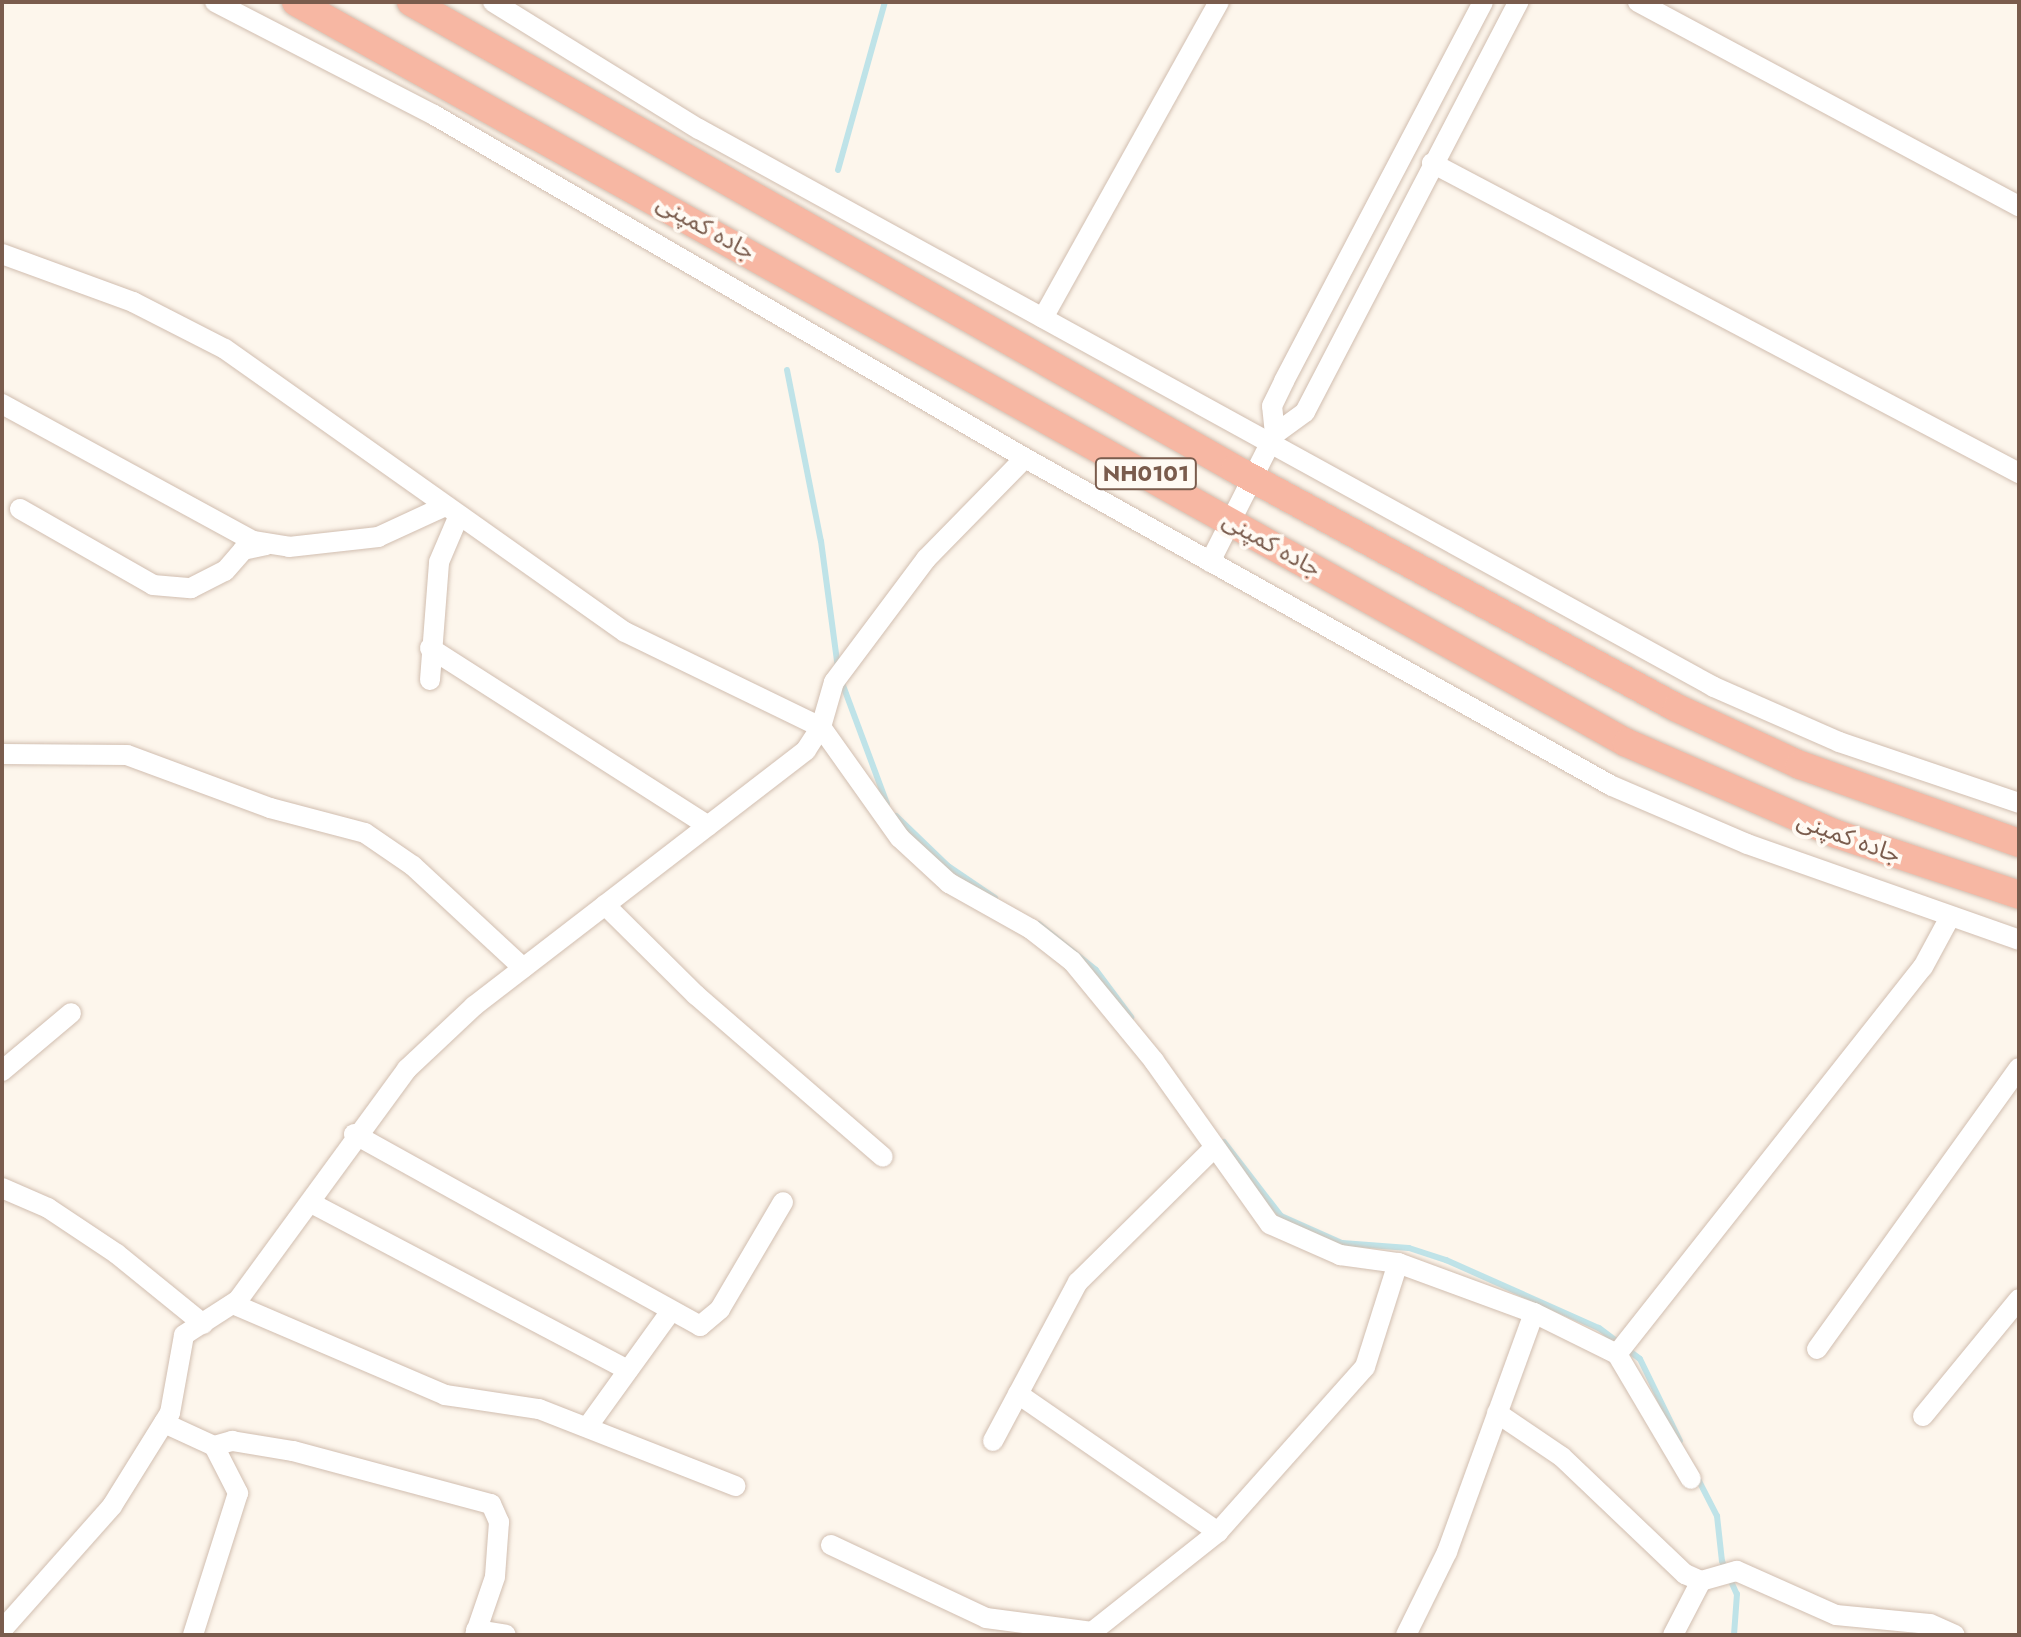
<!DOCTYPE html>
<html>
<head>
<meta charset="utf-8">
<style>
	body { margin:0 }
	#map { position:relative; width:2021px; height:1637px; overflow:hidden; background:#fdf6ec; font-family:Jost,"Noto Sans Arabic",sans-serif }
	div>[style] { position:absolute }
	.stream>* { height:6px; margin:-3px; padding:0 3px; transform-origin:3px; border-radius:3px; background:#bfe3e8 }
	.roads { filter:drop-shadow(0 0 2px #d1beb0) drop-shadow(0 0 2px #d1beb0) }
	.minor>* { height:20px; margin:-10px; padding:0 10px; transform-origin:10px; border-radius:10px; background:#fff }
	.highway>* { height:28px; margin:-14px; padding:0 14px; transform-origin:14px; border-radius:14px; background:#f7b7a3 }
	span { translate:-50% -50%; white-space:nowrap; text-align:center; line-height:1.15; -webkit-text-stroke:8px #fffaf3; paint-order:stroke }
	.shield-label span { padding:2px 6px; background:#fffaf3; border:2px solid; border-radius:6px; -webkit-text-stroke-width:0 }
	.shield-label { font-size:22px; color:#7a5c4d; font-weight:700 }
	.street-label { font-size:24px; color:#7a5c4d }
	.frame { position:absolute; inset:0; border:4px solid #7a5c4d; pointer-events:none }
</style>
</head>
<body>
<div id="map">
	<div class="stream">
		<div style="left:838px;top:170px;width:174px;rotate:-74.4deg"></div>
		<div style="left:787px;top:370px;width:174px;rotate:78.8deg"></div>
		<div style="left:821px;top:541px;width:129px;rotate:82.4deg"></div>
		<div style="left:841px;top:680px;width:132px;rotate:69.6deg"></div>
		<div style="left:896px;top:816px;width:72px;rotate:43.9deg"></div>
		<div style="left:948px;top:866px;width:57px;rotate:34.2deg"></div>
		<div style="left:1039px;top:924px;width:73px;rotate:38.9deg"></div>
		<div style="left:1096px;top:970px;width:59px;rotate:53.3deg"></div>
		<div style="left:1224px;top:1142px;width:93px;rotate:52.4deg"></div>
		<div style="left:1281px;top:1216px;width:67px;rotate:23.9deg"></div>
		<div style="left:1342px;top:1243px;width:67px;rotate:4.3deg"></div>
		<div style="left:1409px;top:1248px;width:39px;rotate:18deg"></div>
		<div style="left:1446px;top:1260px;width:167px;rotate:24deg"></div>
		<div style="left:1599px;top:1328px;width:51px;rotate:37.1deg"></div>
		<div style="left:1640px;top:1359px;width:91px;rotate:64deg"></div>
		<div style="left:1697px;top:1477px;width:44px;rotate:62.9deg"></div>
		<div style="left:1717px;top:1516px;width:45px;rotate:83.7deg"></div>
		<div style="left:1722px;top:1561px;width:36px;rotate:66deg"></div>
		<div style="left:1737px;top:1594px;width:41px;rotate:94.2deg"></div>
		<div style="left:1912px;top:1635px;width:11px"></div>
	</div>
	<div class="roads">
		<div class="minor">
			<div style="left:215px;top:2px;width:246px;rotate:27.3deg"></div>
			<div style="left:434px;top:115px;width:683px;rotate:30.13deg"></div>
			<div style="left:1025px;top:458px;width:672px;rotate:29.2deg"></div>
			<div style="left:1612px;top:786px;width:147px;rotate:23.2deg"></div>
			<div style="left:1747px;top:844px;width:288px;rotate:19.4deg"></div>
			<div style="left:493px;top:2px;width:242px;rotate:31.7deg"></div>
			<div style="left:699px;top:129px;width:1158px;rotate:28.8deg"></div>
			<div style="left:1714px;top:687px;width:137px;rotate:23.7deg"></div>
			<div style="left:1839px;top:742px;width:190px;rotate:18.7deg"></div>
			<div style="left:1638px;top:2px;width:432px;rotate:28.2deg"></div>
			<div style="left:1432px;top:163px;width:664px;rotate:27.84deg"></div>
			<div style="left:2px;top:254px;width:140px;rotate:20.1deg"></div>
			<div style="left:133px;top:302px;width:103px;rotate:27.1deg"></div>
			<div style="left:225px;top:349px;width:490px;rotate:35.3deg"></div>
			<div style="left:625px;top:632px;width:218px;rotate:25.9deg"></div>
			<div style="left:821px;top:727px;width:136px;rotate:54.6deg"></div>
			<div style="left:900px;top:838px;width:67px;rotate:42.6deg"></div>
			<div style="left:949px;top:883px;width:94px;rotate:29.3deg"></div>
			<div style="left:1031px;top:929px;width:52px;rotate:38deg"></div>
			<div style="left:1072px;top:961px;width:129px;rotate:50.6deg"></div>
			<div style="left:1154px;top:1061px;width:200px;rotate:54.6deg"></div>
			<div style="left:1270px;top:1224px;width:77px;rotate:23.9deg"></div>
			<div style="left:1340px;top:1255px;width:59px;rotate:7.9deg"></div>
			<div style="left:1398px;top:1263px;width:145px;rotate:20.2deg"></div>
			<div style="left:1534px;top:1313px;width:93px;rotate:26.3deg"></div>
			<div style="left:1617px;top:1354px;width:145px;rotate:59.4deg"></div>
			<div style="left:1043px;top:318px;width:362px;rotate:-60.9deg"></div>
			<div style="left:2px;top:404px;width:286px;rotate:28.6deg"></div>
			<div style="left:253px;top:541px;width:36px;rotate:9deg"></div>
			<div style="left:289px;top:547px;width:90px;rotate:-6.4deg"></div>
			<div style="left:378px;top:537px;width:72px;rotate:-24.8deg"></div>
			<div style="left:1275px;top:434px;width:37px;rotate:-36deg"></div>
			<div style="left:1305px;top:412px;width:462px;rotate:-62.5deg"></div>
			<div style="left:20px;top:509px;width:153px;rotate:29.7deg"></div>
			<div style="left:153px;top:585px;width:38px;rotate:5deg"></div>
			<div style="left:191px;top:588px;width:38px;rotate:-27deg"></div>
			<div style="left:225px;top:571px;width:28px;rotate:-49deg"></div>
			<div style="left:243px;top:550px;width:24px;rotate:-12deg"></div>
			<div style="left:1210px;top:562px;width:144px;rotate:-63.1deg"></div>
			<div style="left:1275px;top:434px;width:28px;rotate:-96deg"></div>
			<div style="left:1272px;top:406px;width:28px;rotate:-64deg"></div>
			<div style="left:1284px;top:381px;width:428px;rotate:-62.3deg"></div>
			<div style="left:430px;top:648px;width:330px;rotate:32.6deg"></div>
			<div style="left:430px;top:680px;width:118px;rotate:-85.6deg"></div>
			<div style="left:439px;top:562px;width:51px;rotate:-66.9deg"></div>
			<div style="left:2px;top:754px;width:125px;rotate:0.5deg"></div>
			<div style="left:127px;top:755px;width:153px;rotate:20.3deg"></div>
			<div style="left:270px;top:808px;width:98px;rotate:14.7deg"></div>
			<div style="left:365px;top:833px;width:58px;rotate:34.5deg"></div>
			<div style="left:413px;top:866px;width:150px;rotate:42.8deg"></div>
			<div style="left:605px;top:905px;width:128px;rotate:44.7deg"></div>
			<div style="left:696px;top:995px;width:247px;rotate:40.9deg"></div>
			<div style="left:2px;top:1071px;width:90px;rotate:-40deg"></div>
			<div style="left:354px;top:1134px;width:396px;rotate:29deg"></div>
			<div style="left:700px;top:1326px;width:26px;rotate:-40deg"></div>
			<div style="left:720px;top:1309px;width:124px;rotate:-59.5deg"></div>
			<div style="left:2px;top:1188px;width:50px;rotate:23.5deg"></div>
			<div style="left:48px;top:1208px;width:83px;rotate:33.7deg"></div>
			<div style="left:117px;top:1254px;width:111px;rotate:39.1deg"></div>
			<div style="left:313px;top:1204px;width:356px;rotate:27.8deg"></div>
			<div style="left:233px;top:1304px;width:231px;rotate:23.2deg"></div>
			<div style="left:445px;top:1395px;width:95px;rotate:8.5deg"></div>
			<div style="left:539px;top:1409px;width:211px;rotate:21.4deg"></div>
			<div style="left:1817px;top:1349px;width:346px;rotate:-54.3deg"></div>
			<div style="left:1617px;top:1354px;width:493px;rotate:-51.7deg"></div>
			<div style="left:1923px;top:967px;width:57px;rotate:-61.6deg"></div>
			<div style="left:1018px;top:1394px;width:243px;rotate:34.6deg"></div>
			<div style="left:1497px;top:1413px;width:78px;rotate:34.1deg"></div>
			<div style="left:1562px;top:1457px;width:170px;rotate:43.6deg"></div>
			<div style="left:1685px;top:1574px;width:17px;rotate:24deg"></div>
			<div style="left:1701px;top:1581px;width:37px;rotate:-16deg"></div>
			<div style="left:1737px;top:1571px;width:108px;rotate:24deg"></div>
			<div style="left:1836px;top:1615px;width:94px;rotate:5.5deg"></div>
			<div style="left:1930px;top:1624px;width:27px;rotate:24deg"></div>
			<div style="left:1923px;top:1416px;width:151px;rotate:-50.6deg"></div>
			<div style="left:164px;top:1423px;width:55px;rotate:24.7deg"></div>
			<div style="left:214px;top:1446px;width:53px;rotate:62.9deg"></div>
			<div style="left:238px;top:1493px;width:149px;rotate:107.6deg"></div>
			<div style="left:588px;top:1426px;width:142px;rotate:-54.2deg"></div>
			<div style="left:993px;top:1441px;width:180px;rotate:-61.9deg"></div>
			<div style="left:1078px;top:1282px;width:190px;rotate:-44.6deg"></div>
			<div style="left:214px;top:1446px;width:19px;rotate:-16deg"></div>
			<div style="left:232px;top:1441px;width:62px;rotate:9.3deg"></div>
			<div style="left:293px;top:1451px;width:205px;rotate:15deg"></div>
			<div style="left:491px;top:1504px;width:20px;rotate:66deg"></div>
			<div style="left:499px;top:1522px;width:55px;rotate:94.2deg"></div>
			<div style="left:495px;top:1577px;width:61px;rotate:109deg"></div>
			<div style="left:831px;top:1545px;width:171px;rotate:25.2deg"></div>
			<div style="left:986px;top:1618px;width:107px;rotate:7.5deg"></div>
			<div style="left:1092px;top:1632px;width:161px;rotate:-38.4deg"></div>
			<div style="left:1218px;top:1532px;width:221px;rotate:-48.3deg"></div>
			<div style="left:1365px;top:1367px;width:109px;rotate:-72.4deg"></div>
			<div style="left:2px;top:1630px;width:166px;rotate:-48.4deg"></div>
			<div style="left:112px;top:1506px;width:110px;rotate:-58.1deg"></div>
			<div style="left:170px;top:1413px;width:79px;rotate:-79.8deg"></div>
			<div style="left:184px;top:1335px;width:64px;rotate:-32.9deg"></div>
			<div style="left:238px;top:1300px;width:286px;rotate:-53.8deg"></div>
			<div style="left:407px;top:1069px;width:92px;rotate:-43.2deg"></div>
			<div style="left:474px;top:1006px;width:419px;rotate:-37.6deg"></div>
			<div style="left:806px;top:750px;width:27px;rotate:-57deg"></div>
			<div style="left:821px;top:727px;width:47px;rotate:-73.9deg"></div>
			<div style="left:834px;top:682px;width:154px;rotate:-53.2deg"></div>
			<div style="left:926px;top:559px;width:141px;rotate:-45.6deg"></div>
			<div style="left:476px;top:1630px;width:30px;rotate:9deg"></div>
			<div style="left:1406px;top:1635px;width:93px;rotate:-63.7deg"></div>
			<div style="left:1447px;top:1552px;width:254px;rotate:-70deg"></div>
			<div style="left:1673px;top:1635px;width:61px;rotate:-62.6deg"></div>
		</div>
		<div class="highway">
			<div style="left:296px;top:2px;width:1523px;rotate:29.11deg"></div>
			<div style="left:1627px;top:743px;width:228px;rotate:23.5deg"></div>
			<div style="left:1836px;top:834px;width:193px;rotate:18.4deg"></div>
			<div style="left:411px;top:2px;width:947px;rotate:29.54deg"></div>
			<div style="left:1235px;top:469px;width:502px;rotate:28.4deg"></div>
			<div style="left:1677px;top:708px;width:136px;rotate:24.9deg"></div>
			<div style="left:1800px;top:765px;width:232px;rotate:19.6deg"></div>
		</div>
	</div>
	<div class="shield-label">
		<span style="left:1146px;top:474px">NH0101</span>
	</div>
	<div class="street-label">
		<span style="left:706px;top:227px;rotate:29deg">جاده کمپنی</span>
		<span style="left:1272px;top:544px;rotate:29deg">جاده کمپنی</span>
		<span style="left:1849px;top:837px;rotate:20deg">جاده کمپنی</span>
	</div>
	<div class="frame"></div>
</div>
</body>
</html>
